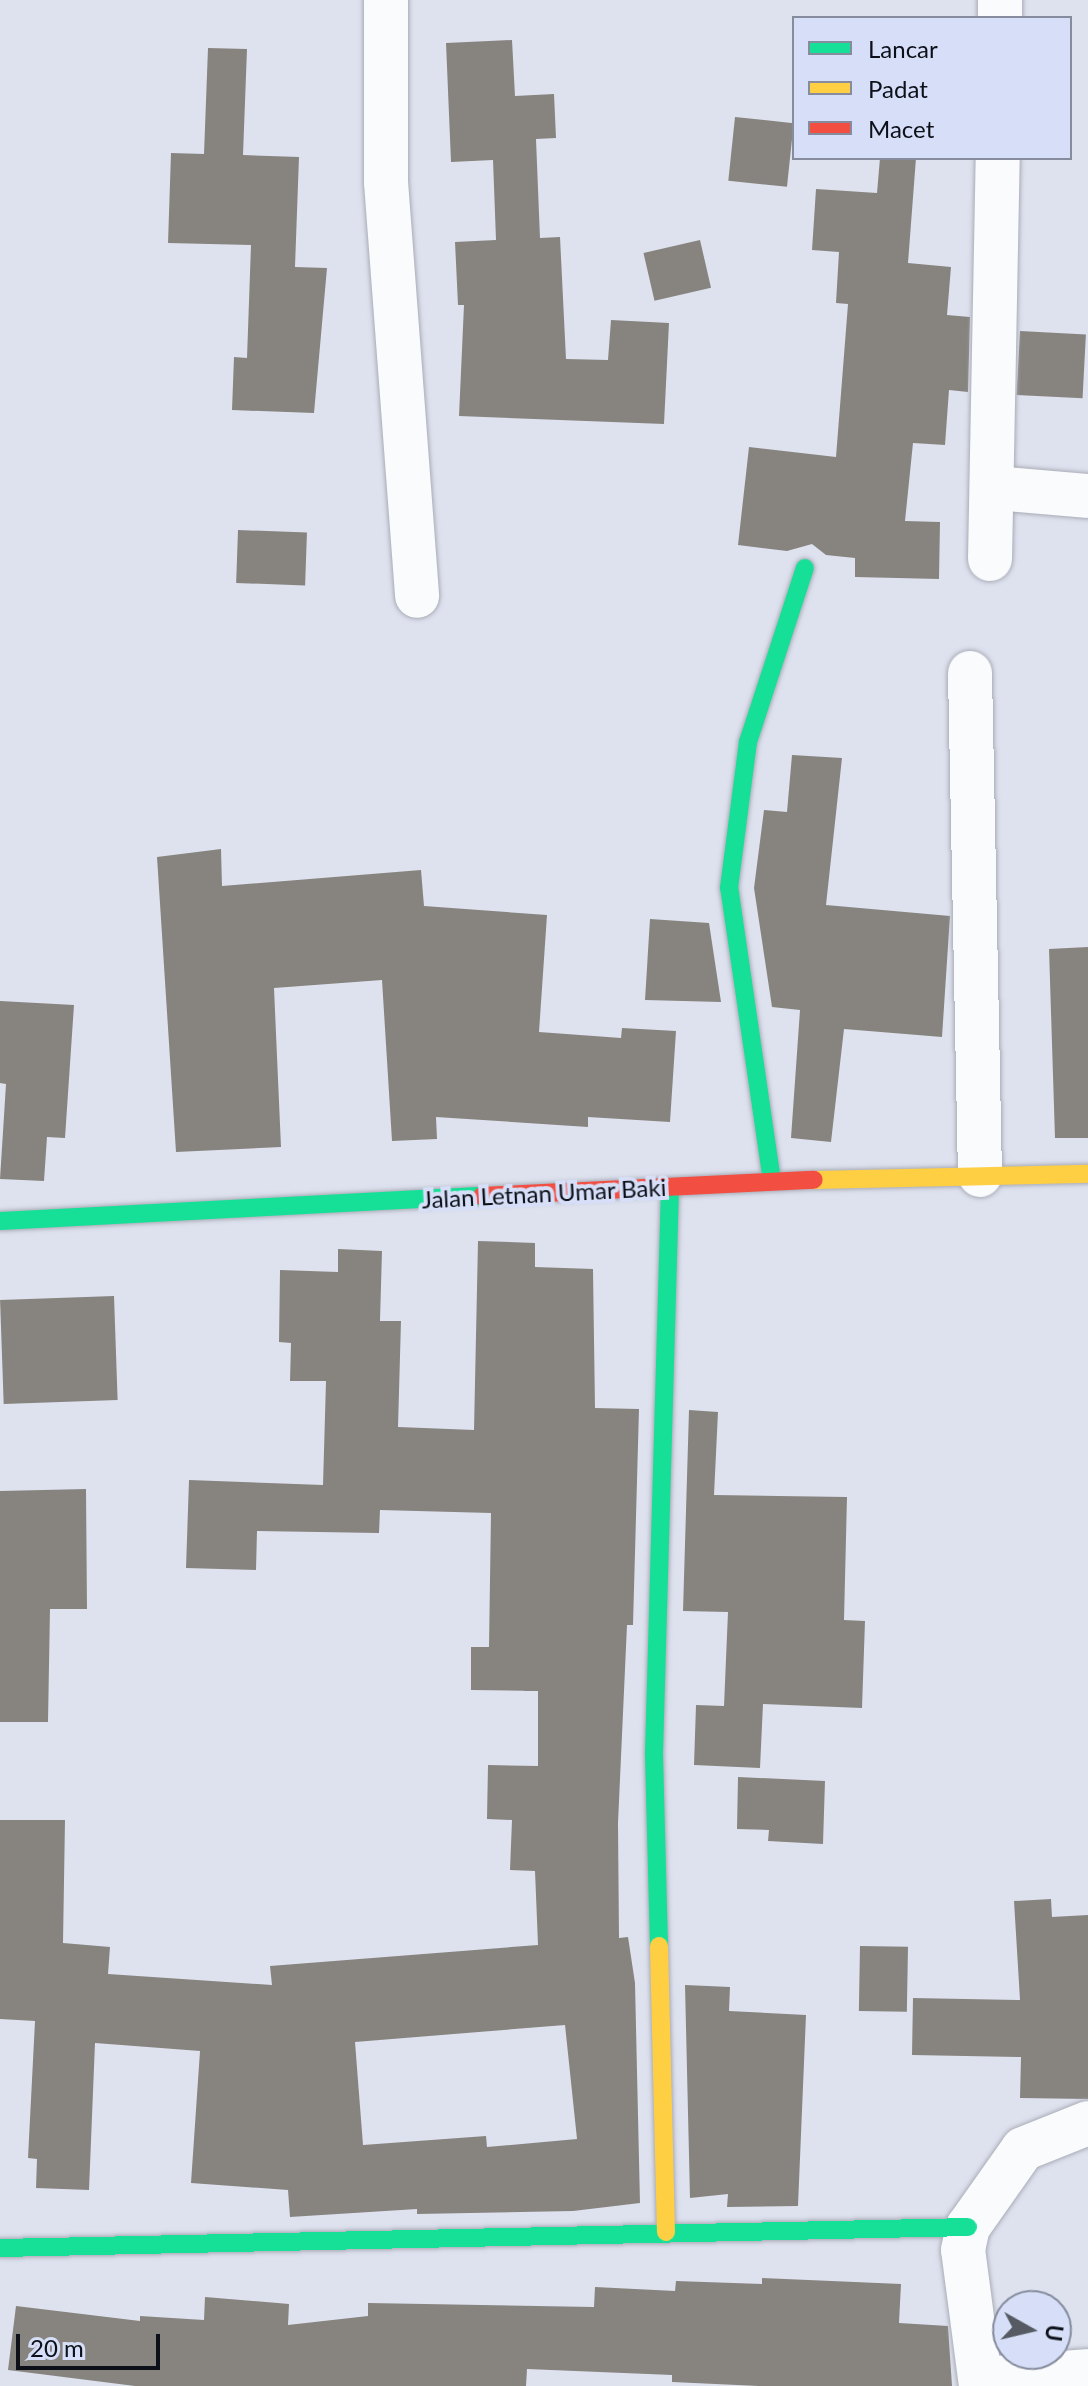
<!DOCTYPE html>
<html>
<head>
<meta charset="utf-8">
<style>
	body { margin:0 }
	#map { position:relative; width:1088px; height:2386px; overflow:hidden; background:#dee2ef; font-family:Lato,sans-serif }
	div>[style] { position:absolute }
	.building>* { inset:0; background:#87847f; transform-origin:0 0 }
	.roads { filter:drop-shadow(0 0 2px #aaadb7) drop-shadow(0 0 2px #aaadb7) }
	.street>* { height:44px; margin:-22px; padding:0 22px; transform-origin:22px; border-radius:22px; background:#fafbfd }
	.fast>* { height:18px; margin:-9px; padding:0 9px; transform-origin:9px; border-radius:9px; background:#16e098 }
	.slow>* { height:18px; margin:-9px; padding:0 9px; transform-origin:9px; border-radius:9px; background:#ffcf43 }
	.jam>* { height:18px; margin:-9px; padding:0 9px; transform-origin:9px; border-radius:9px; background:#f24e42 }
	span { translate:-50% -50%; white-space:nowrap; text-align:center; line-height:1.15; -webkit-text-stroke:8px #d6dff7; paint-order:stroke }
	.street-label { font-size:24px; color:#0d1018 }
	.legend { position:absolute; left:792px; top:16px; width:280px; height:144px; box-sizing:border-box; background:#d6dff7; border:2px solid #868c9e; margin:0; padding:10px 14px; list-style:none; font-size:24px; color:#0d1018 }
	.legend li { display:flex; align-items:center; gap:16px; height:40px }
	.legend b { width:40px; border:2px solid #868c9e }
	.north { position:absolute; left:992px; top:2290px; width:80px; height:80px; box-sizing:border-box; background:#d6dff7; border:2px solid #868c9e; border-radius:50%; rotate:98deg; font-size:22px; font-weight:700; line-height:32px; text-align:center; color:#0d1018 }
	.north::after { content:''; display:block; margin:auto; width:28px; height:36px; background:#565a63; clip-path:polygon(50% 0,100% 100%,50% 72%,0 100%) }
	.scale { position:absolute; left:16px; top:2334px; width:144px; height:36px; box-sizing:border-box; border:4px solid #0d1018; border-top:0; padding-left:10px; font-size:24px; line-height:28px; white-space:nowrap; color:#0d1018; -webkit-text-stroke:6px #d6dff7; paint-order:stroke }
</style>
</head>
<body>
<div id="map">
	<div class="building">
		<div style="clip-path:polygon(512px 40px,515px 96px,554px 94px,556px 138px,536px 139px,540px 238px,560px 237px,566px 359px,608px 360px,611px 320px,669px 323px,664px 424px,459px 416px,464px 305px,458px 305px,455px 242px,496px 240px,493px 160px,451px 162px,446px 43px)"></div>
		<div style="clip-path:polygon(208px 48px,247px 49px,243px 155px,299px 157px,295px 267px,327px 268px,314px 413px,232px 410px,234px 357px,247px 358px,251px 245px,168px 243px,171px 153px,204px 154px)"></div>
		<div style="left:735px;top:117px;width:59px;height:64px;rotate:6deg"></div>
		<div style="clip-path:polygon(880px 158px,916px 158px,908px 263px,951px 267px,947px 315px,970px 317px,968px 392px,949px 390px,945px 445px,913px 443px,905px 521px,940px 522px,939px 579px,855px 577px,855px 558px,826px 555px,812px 544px,787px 551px,738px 545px,749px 447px,836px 457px,848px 304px,836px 303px,839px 252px,812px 250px,816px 189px,877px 193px)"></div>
		<div style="left:700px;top:240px;width:49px;height:58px;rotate:77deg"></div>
		<div style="left:1020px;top:331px;width:66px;height:64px;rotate:3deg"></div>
		<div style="left:238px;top:530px;width:69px;height:53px;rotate:2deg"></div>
		<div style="clip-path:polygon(792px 755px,842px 758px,826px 905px,950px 916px,942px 1037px,844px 1029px,831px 1142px,791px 1138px,800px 1010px,772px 1007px,754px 888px,764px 810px,787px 812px)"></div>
		<div style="clip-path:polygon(221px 849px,222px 886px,421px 870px,424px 906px,547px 915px,539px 1032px,621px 1038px,622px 1028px,676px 1031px,670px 1122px,588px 1117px,588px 1127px,436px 1117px,437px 1139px,392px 1141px,382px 980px,274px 988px,281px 1147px,176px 1152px,157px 857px)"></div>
		<div style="clip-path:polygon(650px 919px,709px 923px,721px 1002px,645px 1000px)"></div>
		<div style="clip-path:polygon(1088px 947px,1088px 1138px,1055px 1138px,1049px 949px)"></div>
		<div style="clip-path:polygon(0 1001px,74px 1005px,65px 1138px,47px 1137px,44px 1181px,0 1179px,6px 1084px,0 1083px)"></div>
		<div style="clip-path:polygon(evenodd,478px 1241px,535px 1243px,535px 1267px,593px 1269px,595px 1408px,639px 1409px,633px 1625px,627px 1625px,618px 1823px,619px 1938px,628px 1937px,635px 1983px,640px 2203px,573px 2211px,417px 2214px,417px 2209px,290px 2217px,288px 2190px,191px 2183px,200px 2051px,95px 2043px,89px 2190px,36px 2188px,37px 2159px,28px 2158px,35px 2021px,0 2019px,0 1820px,65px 1820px,63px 1943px,110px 1947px,108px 1974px,272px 1985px,270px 1966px,538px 1945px,535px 1871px,510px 1870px,512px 1820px,487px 1819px,488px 1765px,538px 1766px,538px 1691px,471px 1690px,471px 1647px,489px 1647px,491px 1513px,380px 1510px,379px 1533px,257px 1531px,256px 1570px,186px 1568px,189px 1480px,323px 1485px,326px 1381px,290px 1381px,291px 1343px,279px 1342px,280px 1270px,338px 1272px,338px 1249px,382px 1251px,380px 1321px,401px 1321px,398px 1427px,474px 1430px,478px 1241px,565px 2025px,577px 2139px,487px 2147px,486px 2136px,363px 2145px,355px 2042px,565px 2025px)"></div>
		<div style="left:114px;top:1296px;width:104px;height:114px;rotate:88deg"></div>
		<div style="clip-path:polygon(689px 1410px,718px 1412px,714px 1495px,847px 1497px,844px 1620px,865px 1621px,862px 1708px,763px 1704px,760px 1768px,694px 1765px,696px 1705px,724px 1706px,728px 1612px,683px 1611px)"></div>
		<div style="clip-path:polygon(86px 1489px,87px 1609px,50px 1609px,48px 1722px,0 1722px,0 1491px)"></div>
		<div style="clip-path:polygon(738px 1777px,825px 1781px,823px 1844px,768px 1841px,769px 1830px,737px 1829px)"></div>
		<div style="clip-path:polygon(1051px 1899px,1052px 1917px,1088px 1915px,1088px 2099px,1020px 2098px,1021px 2057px,912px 2055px,913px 1998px,1020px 2000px,1014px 1901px)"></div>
		<div style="left:860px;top:1946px;width:48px;height:65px;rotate:1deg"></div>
		<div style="clip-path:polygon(685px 1985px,730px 1987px,729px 2011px,806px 2015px,798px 2206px,727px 2207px,728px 2194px,690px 2198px)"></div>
		<div style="clip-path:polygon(762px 2278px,901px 2284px,899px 2323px,948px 2326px,952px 2386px,759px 2386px,672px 2382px,672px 2375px,527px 2369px,526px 2386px,135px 2386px,8px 2370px,16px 2306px,140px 2321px,140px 2316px,204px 2320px,205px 2297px,289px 2304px,288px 2325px,368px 2316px,368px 2303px,594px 2307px,595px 2287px,675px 2291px,676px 2281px,762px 2284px)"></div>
	</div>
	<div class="roads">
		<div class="street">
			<div style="left:386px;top:0;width:182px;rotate:90deg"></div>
			<div style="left:386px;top:182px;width:415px;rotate:85.7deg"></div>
			<div style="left:1000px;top:18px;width:18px;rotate:-90deg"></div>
			<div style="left:995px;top:488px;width:93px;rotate:4.9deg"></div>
			<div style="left:990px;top:559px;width:401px;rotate:-88.9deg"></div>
			<div style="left:970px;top:673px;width:502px;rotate:88.86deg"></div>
			<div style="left:981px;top:2379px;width:107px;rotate:-4.3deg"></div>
			<div style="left:981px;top:2386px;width:137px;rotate:-97.5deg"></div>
			<div style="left:963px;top:2250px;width:24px;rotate:-78deg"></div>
			<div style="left:968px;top:2227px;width:95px;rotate:-54.8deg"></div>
			<div style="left:1023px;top:2149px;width:70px;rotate:-21.8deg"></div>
		</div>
		<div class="fast">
			<div style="left:772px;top:1181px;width:296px;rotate:-98.3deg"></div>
			<div style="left:729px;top:888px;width:147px;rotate:-82.6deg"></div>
			<div style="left:748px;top:742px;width:183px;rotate:-71.9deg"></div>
			<div style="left:0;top:1221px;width:483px;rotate:-3deg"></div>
			<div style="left:659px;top:1946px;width:193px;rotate:-91.5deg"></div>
			<div style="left:654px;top:1753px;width:566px;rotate:-88.38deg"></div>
			<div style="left:0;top:2248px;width:968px;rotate:-1.24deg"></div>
		</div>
		<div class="slow">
			<div style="left:814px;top:1180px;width:274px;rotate:-1.3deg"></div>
			<div style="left:659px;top:1946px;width:286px;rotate:88.6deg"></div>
		</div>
		<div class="jam">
			<div style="left:482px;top:1196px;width:332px;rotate:-2.8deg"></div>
		</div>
	</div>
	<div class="street-label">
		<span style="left:544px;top:1193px;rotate:-3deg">Jalan Letnan Umar Baki</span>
	</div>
	<ul class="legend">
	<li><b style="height:10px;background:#16e098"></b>Lancar</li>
	<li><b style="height:10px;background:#ffcf43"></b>Padat</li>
	<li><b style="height:10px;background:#f24e42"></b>Macet</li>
	</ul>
	<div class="north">U</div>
	<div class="scale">20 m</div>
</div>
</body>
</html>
